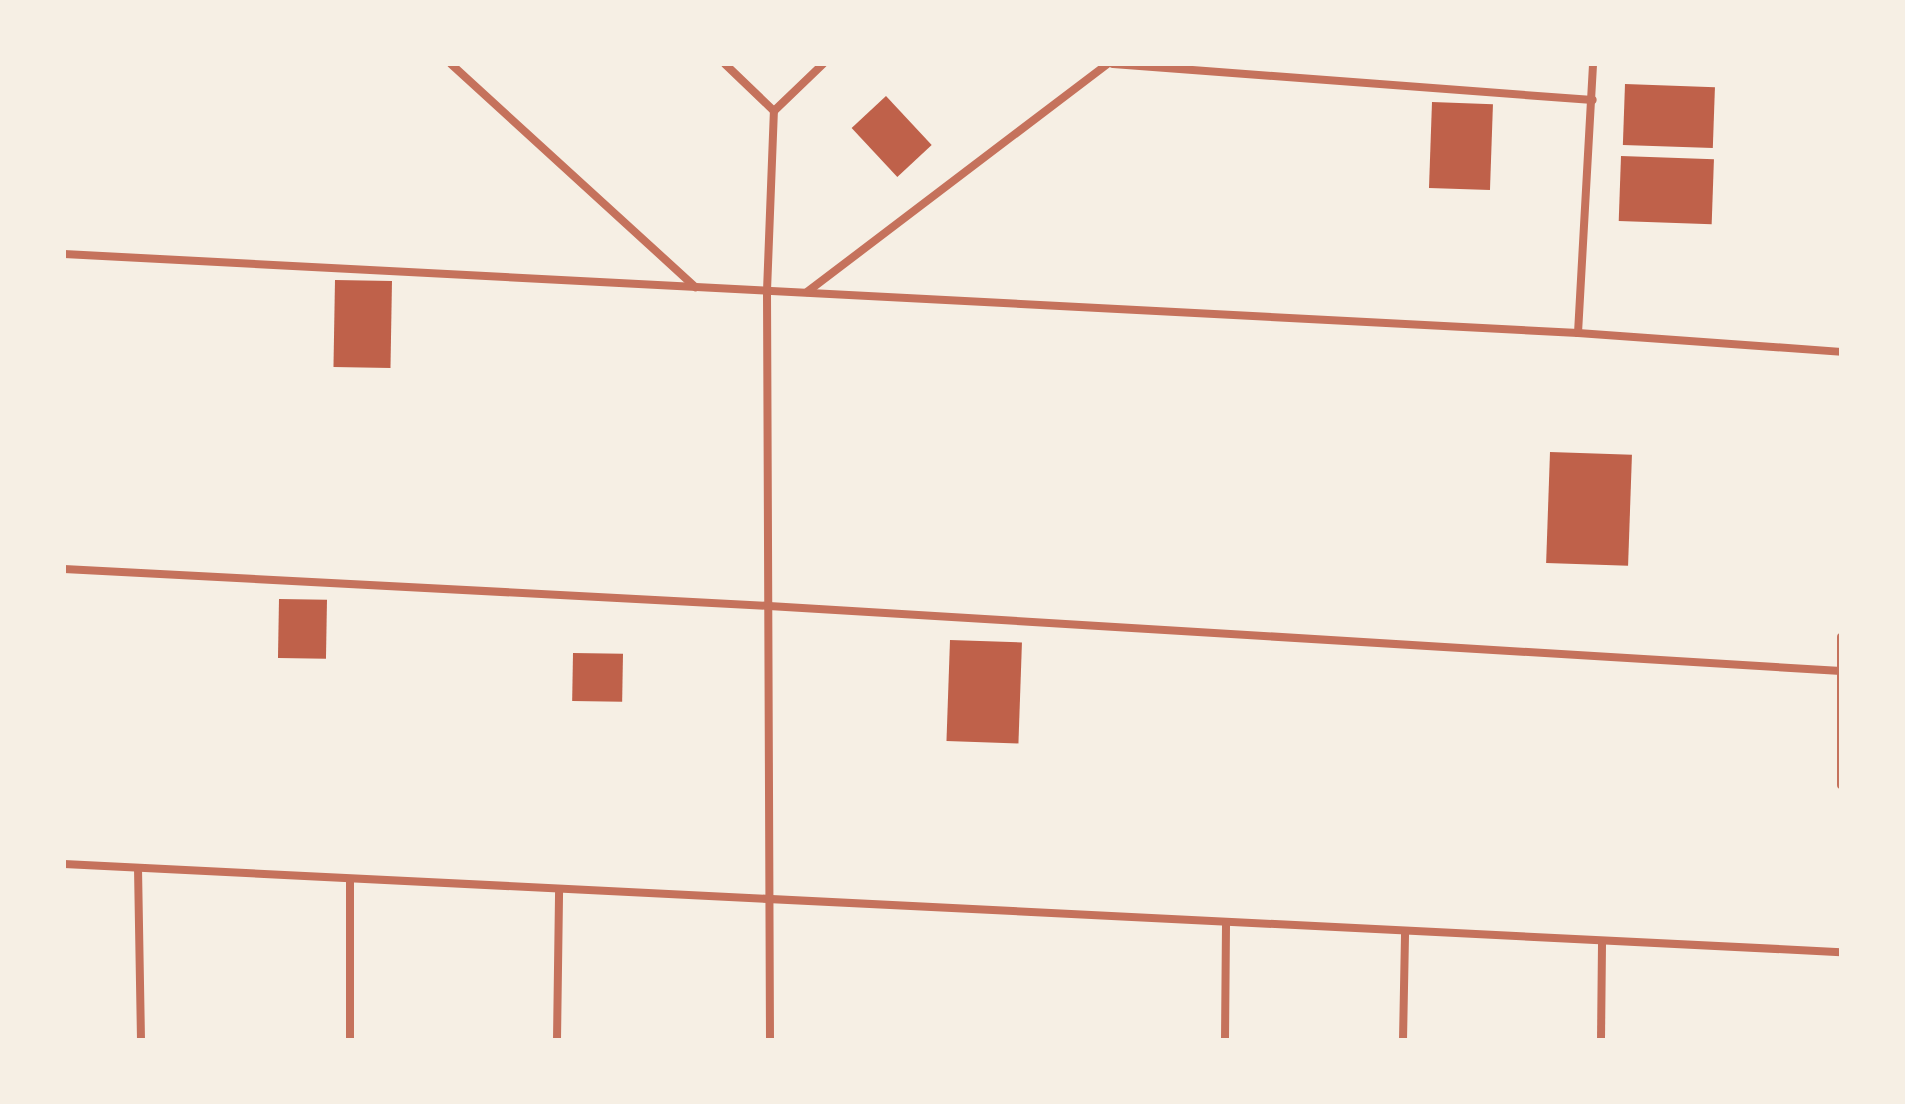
<!DOCTYPE html>
<html>
<head>
<meta charset="utf-8">
<style>
	body { margin:0 }
	#map { position:relative; width:1905px; height:1104px; overflow:hidden; background:#f6efe4; font-family:Ubuntu,sans-serif }
	div>[style] { position:absolute }
	.building>* { inset:0; background:#bf614a; transform-origin:0 0 }
	.minor>* { height:8px; margin:-4px; padding:0 4px; transform-origin:4px; border-radius:4px; background:#c5725c }
	span { translate:-50% -50%; white-space:nowrap; text-align:center; line-height:1.15; -webkit-text-stroke:8px #f6efe4; paint-order:stroke }
	.frame { position:absolute; inset:0; border:66px solid #f6efe4; pointer-events:none }
</style>
</head>
<body>
<div id="map">
	<div class="building">
		<div style="left:1625px;top:84px;width:90px;height:61px;rotate:2deg"></div>
		<div style="left:886px;top:96px;width:67px;height:47px;rotate:47deg"></div>
		<div style="left:1432px;top:102px;width:61px;height:86px;rotate:2deg"></div>
		<div style="left:1621px;top:156px;width:93px;height:65px;rotate:2deg"></div>
		<div style="left:335px;top:280px;width:57px;height:87px;rotate:1deg"></div>
		<div style="left:1550px;top:452px;width:82px;height:111px;rotate:2deg"></div>
		<div style="left:279px;top:599px;width:48px;height:59px;rotate:1deg"></div>
		<div style="left:950px;top:640px;width:72px;height:101px;rotate:2deg"></div>
		<div style="left:573px;top:653px;width:50px;height:48px;rotate:1deg"></div>
	</div>
	<div class="minor">
		<div style="left:451px;top:64px;width:331px;rotate:42.4deg"></div>
		<div style="left:725px;top:64px;width:68px;rotate:43.8deg"></div>
		<div style="left:774px;top:111px;width:68px;rotate:-43.8deg"></div>
		<div style="left:1113px;top:64px;width:481px;rotate:4.3deg"></div>
		<div style="left:64px;top:254px;width:1516px;rotate:2.99deg"></div>
		<div style="left:1578px;top:333px;width:264px;rotate:4.1deg"></div>
		<div style="left:807px;top:292px;width:377px;rotate:-37.2deg"></div>
		<div style="left:1578px;top:333px;width:269px;rotate:-86.8deg"></div>
		<div style="left:64px;top:569px;width:706px;rotate:3deg"></div>
		<div style="left:769px;top:606px;width:1074px;rotate:3.47deg"></div>
		<div style="left:1841px;top:637px;width:148px;rotate:90deg"></div>
		<div style="left:64px;top:864px;width:1779px;rotate:2.84deg"></div>
		<div style="left:138px;top:868px;width:172px;rotate:89deg"></div>
		<div style="left:350px;top:1040px;width:161px;rotate:-90deg"></div>
		<div style="left:557px;top:1040px;width:151px;rotate:-89.2deg"></div>
		<div style="left:770px;top:1040px;width:749px;rotate:-90.23deg"></div>
		<div style="left:767px;top:291px;width:180px;rotate:-87.8deg"></div>
		<div style="left:1225px;top:1040px;width:118px;rotate:-89.5deg"></div>
		<div style="left:1403px;top:1040px;width:109px;rotate:-88.9deg"></div>
		<div style="left:1601px;top:1040px;width:99px;rotate:-89.4deg"></div>
	</div>
	<div class="frame"></div>
</div>
</body>
</html>
